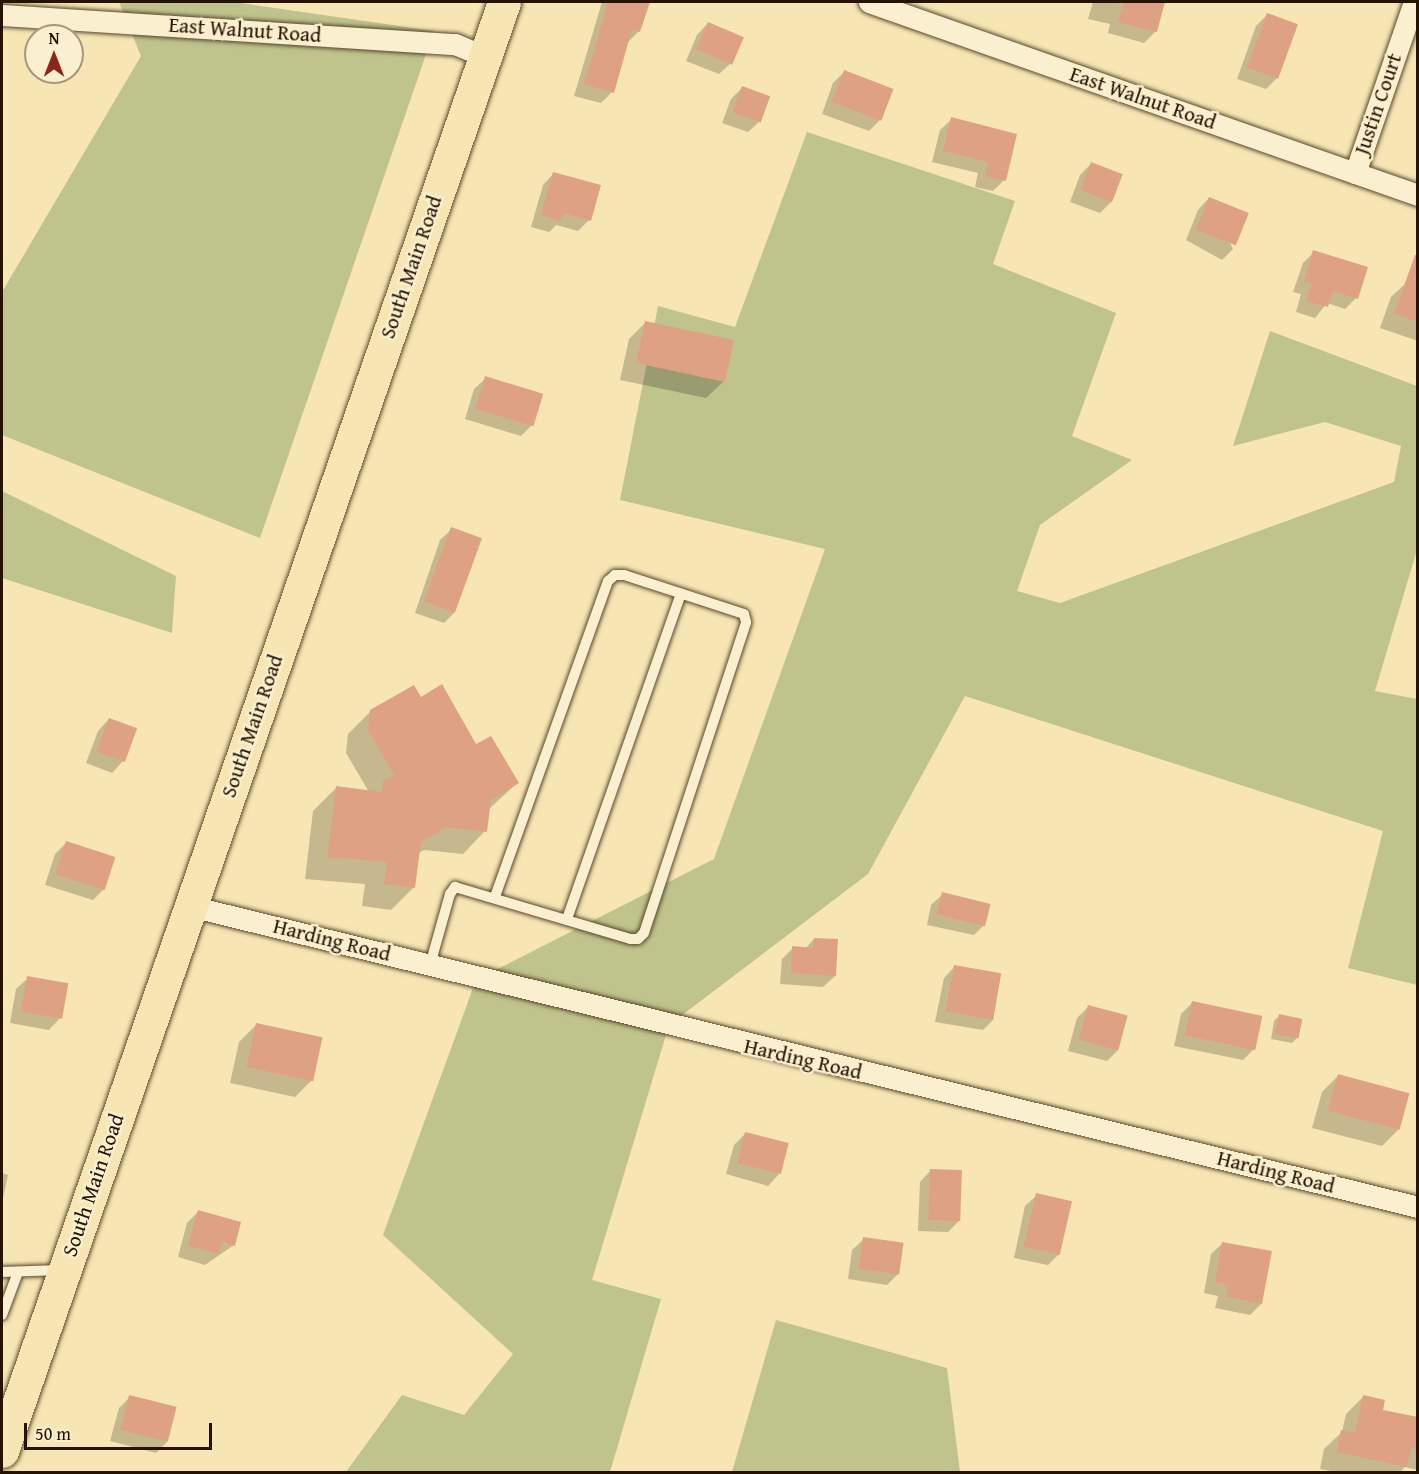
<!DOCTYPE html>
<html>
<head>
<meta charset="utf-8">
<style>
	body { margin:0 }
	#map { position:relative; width:1419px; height:1474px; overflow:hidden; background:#f7e6b3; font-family:"Gentium Book Plus",serif }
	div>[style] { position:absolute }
	.green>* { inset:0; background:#bec48c }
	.shadow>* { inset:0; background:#0003 }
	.building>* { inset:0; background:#dfa184; transform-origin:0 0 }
	.roads { filter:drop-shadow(0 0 2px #5a472d) drop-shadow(0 0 2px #5a472d) }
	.service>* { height:10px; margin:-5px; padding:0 5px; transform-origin:5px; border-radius:5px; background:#faefce }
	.minor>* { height:21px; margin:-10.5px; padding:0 10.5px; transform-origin:10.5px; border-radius:10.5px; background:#faefce }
	.primary>* { height:33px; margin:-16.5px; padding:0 16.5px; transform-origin:16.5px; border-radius:16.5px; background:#f7e6b3 }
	span { translate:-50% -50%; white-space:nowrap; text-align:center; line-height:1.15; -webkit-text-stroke:5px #faefce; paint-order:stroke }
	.street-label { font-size:21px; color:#261200 }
	.frame { position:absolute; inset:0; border:3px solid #261200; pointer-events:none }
	.north { position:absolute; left:24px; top:24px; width:60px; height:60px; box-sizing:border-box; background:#faefce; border:2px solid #a5977c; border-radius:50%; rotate:0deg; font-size:16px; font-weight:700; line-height:24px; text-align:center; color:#261200 }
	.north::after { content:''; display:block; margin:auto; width:21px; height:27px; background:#8f2418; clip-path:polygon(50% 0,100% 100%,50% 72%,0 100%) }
	.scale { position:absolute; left:24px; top:1423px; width:188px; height:27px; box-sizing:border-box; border:3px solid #261200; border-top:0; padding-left:8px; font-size:18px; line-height:21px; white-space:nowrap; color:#261200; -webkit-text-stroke:4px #faefce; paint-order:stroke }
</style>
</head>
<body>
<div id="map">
	<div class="green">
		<div style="clip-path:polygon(119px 2px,234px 2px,434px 31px,260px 538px,2px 435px,2px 292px,141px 56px)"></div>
		<div style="clip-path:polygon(807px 132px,1015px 201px,993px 264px,1116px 313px,1072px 436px,1132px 460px,1040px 525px,1017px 591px,1060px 603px,1394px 482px,1401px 446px,1325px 422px,1233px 446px,1270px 331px,1417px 386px,1417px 550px,1375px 691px,1417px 699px,1417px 985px,1348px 968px,1383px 831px,965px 696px,868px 874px,669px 1025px,592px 1280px,661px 1299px,610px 1472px,346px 1472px,402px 1395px,464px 1415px,513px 1354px,383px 1235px,476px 980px,714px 859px,825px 549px,620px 500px,658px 306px,735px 327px)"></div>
		<div style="clip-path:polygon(2px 491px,176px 576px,172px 633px,2px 578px)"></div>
		<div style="clip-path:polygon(776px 1320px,947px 1368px,960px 1472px,732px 1472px)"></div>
	</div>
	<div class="shadow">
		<div style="clip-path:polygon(602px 2px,648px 2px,639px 31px,628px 42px,612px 92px,601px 103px,574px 96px)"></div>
		<div style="clip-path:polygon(1093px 2px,1164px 2px,1156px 31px,1144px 43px,1108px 33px,1110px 24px,1088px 19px)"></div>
		<div style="clip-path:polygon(1267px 15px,1277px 78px,1266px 89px,1237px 79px,1256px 26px)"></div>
		<div style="clip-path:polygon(708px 23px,731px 63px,719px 74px,686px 61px,697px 35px)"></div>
		<div style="clip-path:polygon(844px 72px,880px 120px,869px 131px,822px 114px,833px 83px)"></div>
		<div style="clip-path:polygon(743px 87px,760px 121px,748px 132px,722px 123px,731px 99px)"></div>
		<div style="clip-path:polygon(952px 119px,1004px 180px,993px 191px,975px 187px,978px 173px,932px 162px,940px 130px)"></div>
		<div style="clip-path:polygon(1091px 164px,1111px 202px,1100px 213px,1070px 202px,1080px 175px)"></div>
		<div style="clip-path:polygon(554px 173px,589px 220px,578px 231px,556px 225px,549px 232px,531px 227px,543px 185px)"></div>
		<div style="clip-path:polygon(1209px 198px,1233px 249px,1222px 260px,1186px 240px,1198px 210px)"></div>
		<div style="clip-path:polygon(1314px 252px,1356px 298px,1345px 309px,1327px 303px,1315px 318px,1296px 312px,1301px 294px,1293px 292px,1303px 263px)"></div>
		<div style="clip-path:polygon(1406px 283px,1418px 287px,1418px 341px,1380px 328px,1391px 297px)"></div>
		<div style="clip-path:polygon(646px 322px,724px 381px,706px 398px,620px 380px,629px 339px)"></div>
		<div style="clip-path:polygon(486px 378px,532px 425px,521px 436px,465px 419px,474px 389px)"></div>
		<div style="clip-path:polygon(452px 529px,455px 612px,444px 623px,415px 613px,440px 540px)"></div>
		<div style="clip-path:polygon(420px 699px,517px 783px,488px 810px,485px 831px,463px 854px,424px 850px,418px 853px,414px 887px,391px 910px,362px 906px,365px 884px,305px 879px,313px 811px,336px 788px,369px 792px,346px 753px,348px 734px,371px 711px)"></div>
		<div style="clip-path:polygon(109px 719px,123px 761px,112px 773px,86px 763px,98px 731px)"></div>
		<div style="clip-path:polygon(66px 843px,104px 889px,93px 900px,45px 885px,55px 854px)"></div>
		<div style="clip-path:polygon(943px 894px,985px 924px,974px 935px,927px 925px,931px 905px)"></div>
		<div style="clip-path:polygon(814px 939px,835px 976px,823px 987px,780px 984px,782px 959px,793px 948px,805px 949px)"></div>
		<div style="clip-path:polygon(955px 966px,994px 1019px,983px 1030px,935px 1022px,944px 978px)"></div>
		<div style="clip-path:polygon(28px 978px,60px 1018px,49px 1030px,10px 1023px,16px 989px)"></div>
		<div style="clip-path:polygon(1193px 1002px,1254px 1049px,1243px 1060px,1174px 1046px,1181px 1014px)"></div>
		<div style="clip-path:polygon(1088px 1007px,1118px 1050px,1107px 1061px,1068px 1051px,1077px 1018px)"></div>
		<div style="clip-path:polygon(1279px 1016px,1297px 1038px,1292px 1043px,1271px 1039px,1274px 1021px)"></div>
		<div style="clip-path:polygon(256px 1025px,312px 1080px,295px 1097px,230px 1083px,239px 1042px)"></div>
		<div style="clip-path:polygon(1339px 1075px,1399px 1129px,1382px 1146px,1312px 1128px,1322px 1092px)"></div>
		<div style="clip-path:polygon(745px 1134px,779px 1174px,768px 1186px,726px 1174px,734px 1145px)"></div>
		<div style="clip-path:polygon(931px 1170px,959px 1221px,948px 1232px,918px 1231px,920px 1182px)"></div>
		<div style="clip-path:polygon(2px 1173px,8px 1175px,2px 1203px)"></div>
		<div style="clip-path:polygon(1037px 1195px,1059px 1254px,1048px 1265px,1014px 1258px,1025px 1206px)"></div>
		<div style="clip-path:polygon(198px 1212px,234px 1245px,205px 1265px,178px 1257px,187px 1223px)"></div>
		<div style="clip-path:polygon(864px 1239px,898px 1274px,887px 1285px,848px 1279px,852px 1250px)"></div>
		<div style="clip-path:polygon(1223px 1243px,1261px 1304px,1250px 1315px,1215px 1308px,1218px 1296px,1204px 1293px,1211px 1254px)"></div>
		<div style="clip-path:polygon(130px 1397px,167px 1442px,156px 1453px,110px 1441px,119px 1408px)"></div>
		<div style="clip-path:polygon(1363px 1397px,1381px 1411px,1418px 1418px,1418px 1470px,1405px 1467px,1400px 1472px,1336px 1472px,1320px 1469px,1324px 1449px,1342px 1432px,1346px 1414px)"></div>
	</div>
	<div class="building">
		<div style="clip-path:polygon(608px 2px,650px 2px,640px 32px,632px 29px,614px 93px,584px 84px)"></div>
		<div style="clip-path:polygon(1124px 2px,1165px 2px,1157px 32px,1118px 22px)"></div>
		<div style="left:1267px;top:13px;width:33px;height:58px;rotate:20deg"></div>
		<div style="left:708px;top:22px;width:39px;height:30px;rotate:23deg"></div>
		<div style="left:844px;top:70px;width:53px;height:34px;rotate:21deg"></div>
		<div style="left:742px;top:86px;width:30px;height:28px;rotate:20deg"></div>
		<div style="clip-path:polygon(951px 117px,1017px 134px,1006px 181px,985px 176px,988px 162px,943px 151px)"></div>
		<div style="left:1091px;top:162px;width:34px;height:30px;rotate:21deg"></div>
		<div style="clip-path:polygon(553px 172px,601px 185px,591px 221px,564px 213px,561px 221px,541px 215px)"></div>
		<div style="left:1209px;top:197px;width:43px;height:35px;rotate:22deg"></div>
		<div style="clip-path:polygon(1313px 250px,1368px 267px,1358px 299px,1333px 291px,1328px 307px,1306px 301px,1312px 283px,1304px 281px)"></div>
		<div style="clip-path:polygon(1415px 255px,1418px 255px,1418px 322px,1394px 314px)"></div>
		<div style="left:645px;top:321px;width:91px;height:43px;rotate:12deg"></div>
		<div style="left:485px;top:376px;width:61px;height:34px;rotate:17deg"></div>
		<div style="left:451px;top:527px;width:33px;height:79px;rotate:20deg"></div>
		<div style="clip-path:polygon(442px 684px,476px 744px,491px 736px,519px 783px,491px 800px,487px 832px,447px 827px,421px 842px,415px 888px,384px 884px,387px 862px,327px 857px,336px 786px,382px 792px,383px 781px,394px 775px,368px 730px,370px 710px,414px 685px,421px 697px)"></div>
		<div style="left:109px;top:718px;width:30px;height:36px;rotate:20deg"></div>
		<div style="left:66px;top:841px;width:52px;height:35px;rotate:18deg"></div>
		<div style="left:942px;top:892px;width:50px;height:23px;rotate:14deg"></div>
		<div style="clip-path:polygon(814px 938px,838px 939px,836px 976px,791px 973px,792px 946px,813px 948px)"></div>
		<div style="left:954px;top:965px;width:48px;height:47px;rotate:10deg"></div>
		<div style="left:27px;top:976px;width:42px;height:36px;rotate:10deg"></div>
		<div style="left:1192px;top:1001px;width:72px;height:35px;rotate:12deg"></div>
		<div style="left:1088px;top:1005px;width:41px;height:36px;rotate:15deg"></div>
		<div style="left:1279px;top:1014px;width:24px;height:20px;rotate:12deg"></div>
		<div style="left:256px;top:1023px;width:68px;height:45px;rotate:12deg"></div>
		<div style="left:1338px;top:1074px;width:74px;height:38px;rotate:15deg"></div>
		<div style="left:745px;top:1132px;width:45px;height:32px;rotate:14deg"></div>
		<div style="left:930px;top:1169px;width:32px;height:51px;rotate:2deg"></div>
		<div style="left:1036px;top:1193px;width:37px;height:55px;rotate:13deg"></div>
		<div style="clip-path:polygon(198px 1210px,241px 1222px,235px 1246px,222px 1242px,218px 1254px,188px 1246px)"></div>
		<div style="left:863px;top:1237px;width:41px;height:32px;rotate:8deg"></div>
		<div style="clip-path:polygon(1222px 1242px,1272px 1251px,1262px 1304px,1226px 1297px,1228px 1285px,1215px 1282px)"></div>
		<div style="left:129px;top:1395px;width:49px;height:36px;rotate:14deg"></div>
		<div style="clip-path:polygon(1363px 1395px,1385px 1400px,1383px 1410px,1418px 1417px,1418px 1450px,1411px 1448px,1407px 1467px,1337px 1452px,1341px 1430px,1355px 1433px)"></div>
	</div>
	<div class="roads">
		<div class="service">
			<div style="left:567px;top:919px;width:344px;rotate:-70.7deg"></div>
			<div style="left:430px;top:965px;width:74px;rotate:-74.3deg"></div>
			<div style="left:450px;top:894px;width:9px;rotate:-54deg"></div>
			<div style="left:455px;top:887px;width:183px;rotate:16.5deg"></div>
			<div style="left:630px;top:939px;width:8px"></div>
			<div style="left:638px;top:939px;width:8px;rotate:-45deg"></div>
			<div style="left:644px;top:933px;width:327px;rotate:-71.8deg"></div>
			<div style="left:746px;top:622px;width:8px;rotate:-104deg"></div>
			<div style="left:744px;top:614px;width:126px;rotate:-162deg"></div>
			<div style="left:624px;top:575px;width:9px;rotate:180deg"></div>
			<div style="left:615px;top:575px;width:9px;rotate:139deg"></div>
			<div style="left:608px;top:581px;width:336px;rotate:109.7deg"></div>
			<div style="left:2px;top:1272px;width:59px;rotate:-1.9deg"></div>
			<div style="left:2px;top:1315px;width:46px;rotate:-69.6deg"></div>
		</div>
		<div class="minor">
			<div style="left:869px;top:2px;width:582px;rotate:19.37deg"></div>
			<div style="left:2px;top:15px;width:454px;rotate:3.7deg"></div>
			<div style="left:455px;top:44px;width:33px;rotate:23deg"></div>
			<div style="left:1355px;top:173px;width:181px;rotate:-71deg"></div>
			<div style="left:190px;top:906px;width:1264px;rotate:13.77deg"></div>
		</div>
		<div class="primary">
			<div style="left:2px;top:1451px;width:1533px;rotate:-70.89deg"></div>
		</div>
	</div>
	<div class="street-label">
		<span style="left:245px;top:30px;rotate:4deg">East Walnut Road</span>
		<span style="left:1143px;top:98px;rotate:19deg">East Walnut Road</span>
		<span style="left:1378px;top:104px;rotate:-71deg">Justin Court</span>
		<span style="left:411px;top:267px;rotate:-71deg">South Main Road</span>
		<span style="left:252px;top:726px;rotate:-71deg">South Main Road</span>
		<span style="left:332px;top:940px;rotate:14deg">Harding Road</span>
		<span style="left:803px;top:1059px;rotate:13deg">Harding Road</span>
		<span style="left:1276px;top:1172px;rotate:14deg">Harding Road</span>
		<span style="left:93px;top:1185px;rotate:-71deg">South Main Road</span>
	</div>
	<div class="frame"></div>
	<div class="north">N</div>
	<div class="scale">50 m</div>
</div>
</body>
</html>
